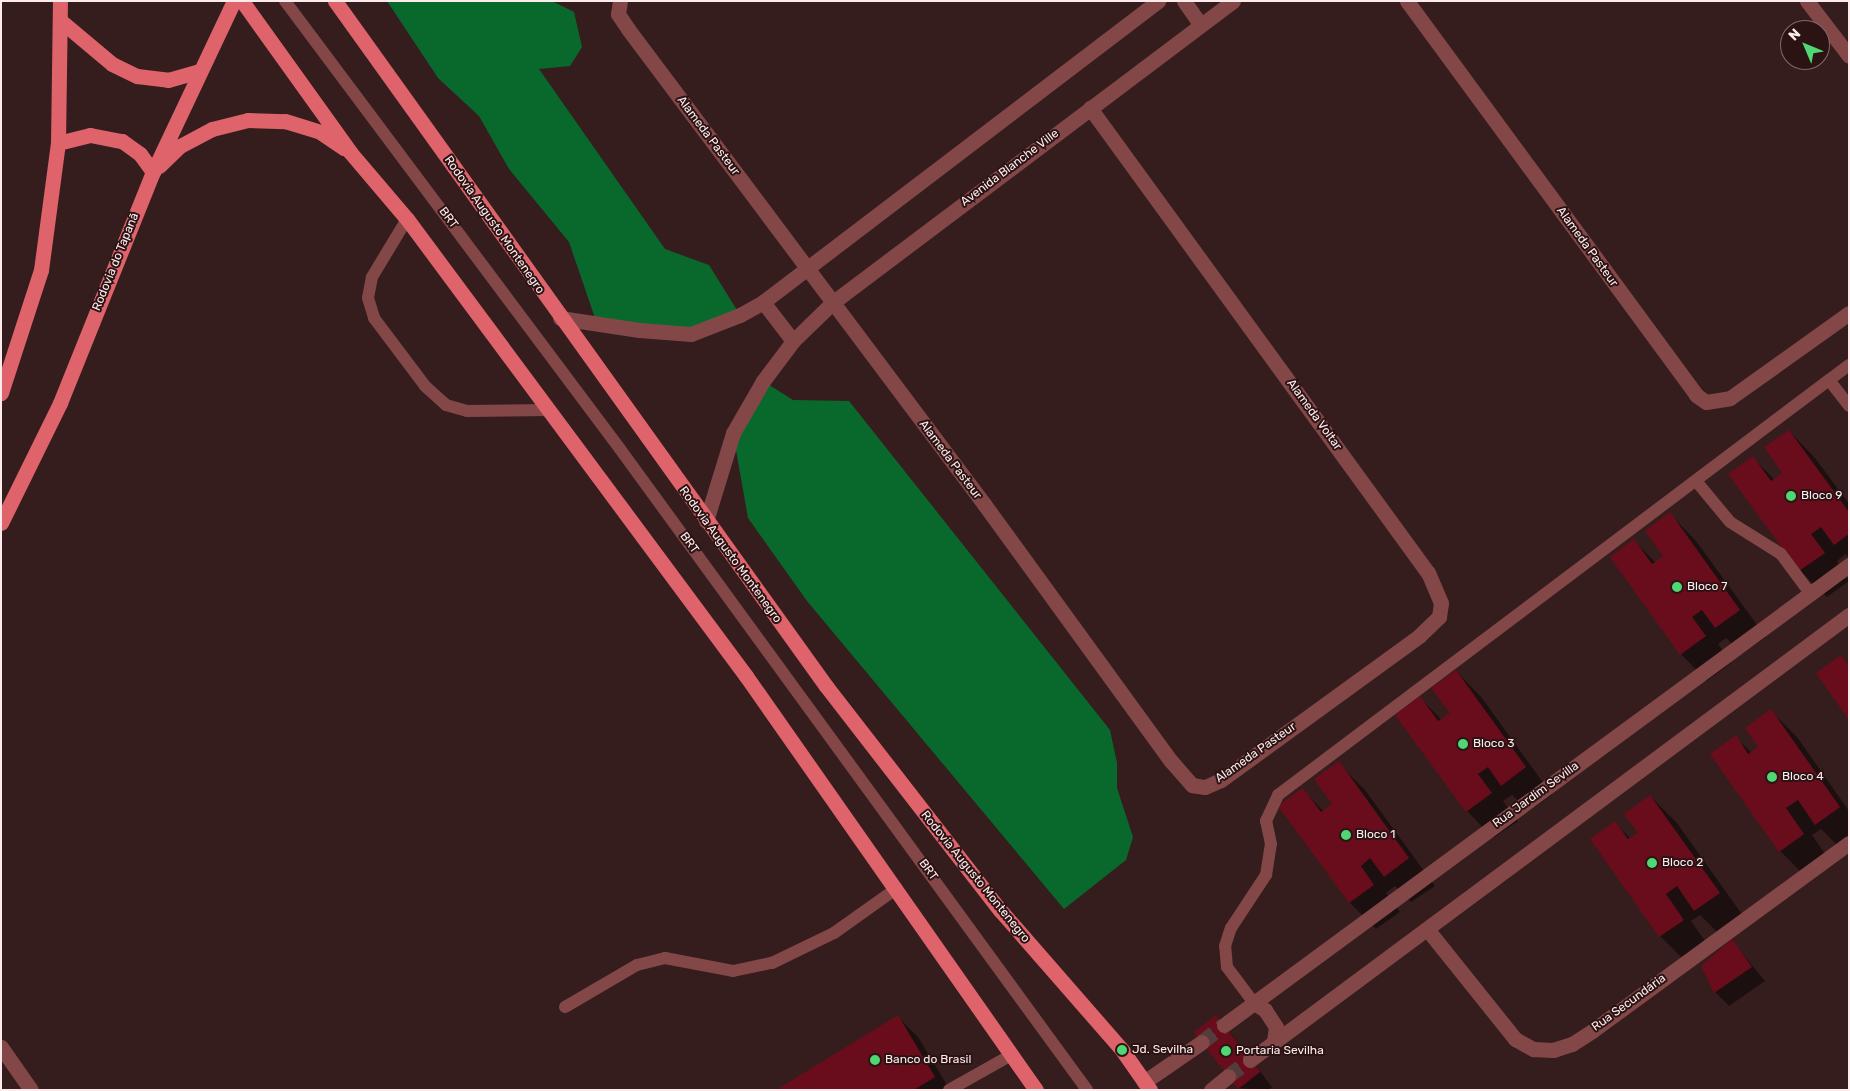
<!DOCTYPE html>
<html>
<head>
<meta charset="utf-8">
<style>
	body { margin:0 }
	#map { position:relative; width:1850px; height:1091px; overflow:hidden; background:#361d1d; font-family:Rubik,sans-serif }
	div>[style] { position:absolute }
	.forest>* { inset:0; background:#09682c }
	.shadow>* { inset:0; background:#0007 }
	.building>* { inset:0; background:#690d1c; transform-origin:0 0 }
	.street-tunnel>* { height:15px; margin-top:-7.5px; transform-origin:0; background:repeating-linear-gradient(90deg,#543c3c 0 15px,transparent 0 23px) }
	.lane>* { height:12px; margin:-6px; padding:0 6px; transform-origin:6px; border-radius:6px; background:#834748 }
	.street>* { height:15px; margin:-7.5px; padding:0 7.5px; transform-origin:7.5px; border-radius:7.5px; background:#834748 }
	.primary>* { height:15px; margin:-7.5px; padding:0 7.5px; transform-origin:7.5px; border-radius:7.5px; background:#df636a }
	.dots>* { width:14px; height:14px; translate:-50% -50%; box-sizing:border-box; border:2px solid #2b1314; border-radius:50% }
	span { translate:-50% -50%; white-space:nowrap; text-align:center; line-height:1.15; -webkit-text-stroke:4px #2b1314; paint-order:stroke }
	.street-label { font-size:12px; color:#feecec }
	.poi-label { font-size:12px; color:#feecec }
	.left { translate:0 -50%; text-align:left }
	.frame { position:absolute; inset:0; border:2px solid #feecec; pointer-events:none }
	.north { position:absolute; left:1780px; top:20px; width:50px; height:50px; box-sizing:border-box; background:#2b1314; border:1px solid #7f6a6a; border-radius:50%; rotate:315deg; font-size:14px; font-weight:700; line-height:20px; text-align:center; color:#feecec }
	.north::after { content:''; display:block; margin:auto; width:18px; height:22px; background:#51d674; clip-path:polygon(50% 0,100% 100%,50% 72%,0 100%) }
</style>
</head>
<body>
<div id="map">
	<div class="forest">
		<div style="clip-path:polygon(387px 1px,552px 1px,574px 12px,582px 47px,570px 66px,539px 69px,665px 249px,709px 265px,740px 315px,691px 334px,596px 321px,569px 242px,509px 169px,479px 116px,438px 78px)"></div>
		<div style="clip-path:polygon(763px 381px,793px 400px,849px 401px,1110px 730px,1117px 763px,1117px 788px,1133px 837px,1126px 860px,1064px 909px,807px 601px,748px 518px,733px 433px)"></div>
	</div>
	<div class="shadow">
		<div style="clip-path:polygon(1789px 431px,1815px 458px,1849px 504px,1849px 558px,1846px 554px,1837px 561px,1849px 581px,1827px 597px,1800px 571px,1753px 458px,1775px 480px,1784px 473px)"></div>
		<div style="clip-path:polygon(1670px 514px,1696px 541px,1766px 637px,1742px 654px,1726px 638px,1718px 644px,1731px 663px,1707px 681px,1681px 654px,1634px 541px,1656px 563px,1665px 556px)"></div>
		<div style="clip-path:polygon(1456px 671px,1482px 698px,1552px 795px,1529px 811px,1512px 795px,1503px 801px,1518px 821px,1493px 838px,1467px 811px,1420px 698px,1442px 720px,1451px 713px)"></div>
		<div style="clip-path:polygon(1771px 711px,1797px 737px,1849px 811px,1849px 847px,1843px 851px,1821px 829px,1812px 835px,1830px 861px,1806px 877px,1780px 851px,1735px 737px,1752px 753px,1760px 747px)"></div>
		<div style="clip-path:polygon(1338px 763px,1365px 790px,1435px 886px,1411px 902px,1395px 886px,1386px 893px,1400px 912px,1376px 929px,1350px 903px,1303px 790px,1324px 812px,1334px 805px)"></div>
		<div style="clip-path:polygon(1650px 796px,1677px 823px,1746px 920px,1722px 937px,1700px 915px,1691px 921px,1709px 947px,1687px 963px,1660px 936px,1591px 840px,1615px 823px,1631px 839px,1640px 833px)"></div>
		<div style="clip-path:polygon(1732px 941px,1765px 981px,1729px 1006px,1715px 992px,1702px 966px)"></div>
		<div style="clip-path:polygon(897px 1016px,918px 1037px,950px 1090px,778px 1090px)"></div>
		<div style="clip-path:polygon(1216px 1017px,1229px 1031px,1272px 1087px,1269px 1090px,1238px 1088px)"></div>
	</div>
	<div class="building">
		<div style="clip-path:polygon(1789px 430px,1849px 512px,1849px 534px,1834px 545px,1821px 527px,1811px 534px,1825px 553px,1799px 571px,1728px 474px,1753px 456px,1771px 481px,1782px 473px,1764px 447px)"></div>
		<div style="clip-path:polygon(1670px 512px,1740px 610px,1715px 628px,1702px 610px,1692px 617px,1706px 636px,1680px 655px,1610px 557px,1634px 539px,1652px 564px,1663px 556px,1645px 531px)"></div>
		<div style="clip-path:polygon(1841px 655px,1849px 666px,1849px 720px,1816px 673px)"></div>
		<div style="clip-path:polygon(1456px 670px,1526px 767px,1501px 786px,1488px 767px,1478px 774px,1492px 793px,1466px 812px,1395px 715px,1420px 696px,1438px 721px,1450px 713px,1431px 688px)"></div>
		<div style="clip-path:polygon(1771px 709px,1840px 807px,1815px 825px,1798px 800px,1786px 808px,1804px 834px,1779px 852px,1710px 754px,1736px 735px,1748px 754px,1758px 747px,1745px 728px)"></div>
		<div style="clip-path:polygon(1339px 761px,1409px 858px,1384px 877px,1370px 858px,1361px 866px,1374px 885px,1349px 903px,1278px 806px,1303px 788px,1321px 812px,1332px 804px,1314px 779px)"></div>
		<div style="clip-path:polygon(1650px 795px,1720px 893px,1694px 911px,1677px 886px,1666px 894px,1684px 920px,1659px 937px,1590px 839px,1615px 821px,1628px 839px,1638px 833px,1624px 814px)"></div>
		<div style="clip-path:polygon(1732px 939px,1752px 967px,1714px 993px,1701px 966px)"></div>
		<div style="clip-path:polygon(898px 1015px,935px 1077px,914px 1090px,776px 1090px)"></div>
		<div style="left:1216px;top:1015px;width:72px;height:28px;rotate:52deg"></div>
	</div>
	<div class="street-tunnel">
		<div style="left:1202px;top:1042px;width:28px;rotate:-38deg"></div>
		<div style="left:1228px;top:1076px;width:27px;rotate:-36deg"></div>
	</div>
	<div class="lane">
		<div style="left:285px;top:1px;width:559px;rotate:53.21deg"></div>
		<div style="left:620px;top:449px;width:793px;rotate:53.92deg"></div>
		<div style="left:407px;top:219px;width:68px;rotate:121.1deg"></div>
		<div style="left:372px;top:277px;width:21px;rotate:101deg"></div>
		<div style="left:368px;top:298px;width:21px;rotate:73deg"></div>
		<div style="left:374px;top:318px;width:85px;rotate:53.1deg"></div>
		<div style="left:425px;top:386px;width:28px;rotate:42deg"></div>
		<div style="left:446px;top:405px;width:22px;rotate:16deg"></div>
		<div style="left:467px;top:411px;width:82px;rotate:-0.7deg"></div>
		<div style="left:1829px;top:380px;width:25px;rotate:-37deg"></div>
		<div style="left:1696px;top:481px;width:53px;rotate:50.3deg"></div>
		<div style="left:1730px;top:522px;width:60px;rotate:32.1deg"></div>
		<div style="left:1781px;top:554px;width:49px;rotate:53.4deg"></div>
		<div style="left:1254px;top:1003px;width:45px;rotate:-126.9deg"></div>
		<div style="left:1227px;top:967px;width:21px;rotate:-95deg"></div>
		<div style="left:1225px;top:946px;width:19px;rotate:-72deg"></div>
		<div style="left:1231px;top:928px;width:64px;rotate:-56.6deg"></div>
		<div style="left:1266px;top:875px;width:31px;rotate:-81deg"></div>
		<div style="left:1271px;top:844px;width:24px;rotate:-102deg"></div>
		<div style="left:1266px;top:821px;width:29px;rotate:-65deg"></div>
		<div style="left:1278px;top:795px;width:690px;rotate:-36.99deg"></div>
		<div style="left:1829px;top:380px;width:33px;rotate:52deg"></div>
		<div style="left:565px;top:1007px;width:83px;rotate:-30.3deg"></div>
		<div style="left:637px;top:965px;width:29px;rotate:-14deg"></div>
		<div style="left:665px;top:958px;width:69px;rotate:10.8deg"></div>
		<div style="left:733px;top:971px;width:40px;rotate:-12deg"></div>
		<div style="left:772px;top:963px;width:69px;rotate:-25.8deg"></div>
		<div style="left:834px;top:933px;width:77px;rotate:-35.5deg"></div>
		<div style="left:949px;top:1090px;width:73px;rotate:-29.4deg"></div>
	</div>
	<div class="street">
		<div style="left:620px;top:1px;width:13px;rotate:99deg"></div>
		<div style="left:618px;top:14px;width:18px;rotate:56deg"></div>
		<div style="left:628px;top:29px;width:594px;rotate:53.15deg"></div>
		<div style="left:984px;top:504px;width:318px;rotate:54deg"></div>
		<div style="left:1171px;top:761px;width:32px;rotate:49deg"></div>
		<div style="left:1192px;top:785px;width:13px;rotate:9deg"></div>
		<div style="left:1205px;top:787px;width:17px;rotate:-24deg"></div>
		<div style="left:1221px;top:780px;width:245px;rotate:-36deg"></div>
		<div style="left:1419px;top:636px;width:28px;rotate:-44deg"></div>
		<div style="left:1439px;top:617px;width:14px;rotate:-82deg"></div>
		<div style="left:1441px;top:603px;width:33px;rotate:-113deg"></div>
		<div style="left:1428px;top:573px;width:575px;rotate:-126.01deg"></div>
		<div style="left:1184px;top:1px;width:28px;rotate:55deg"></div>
		<div style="left:1407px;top:1px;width:489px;rotate:53.7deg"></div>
		<div style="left:1696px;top:395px;width:12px;rotate:35deg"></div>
		<div style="left:1706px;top:402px;width:24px;rotate:-9deg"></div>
		<div style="left:1730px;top:398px;width:146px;rotate:-35.5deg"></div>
		<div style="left:1807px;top:1px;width:69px;rotate:52.6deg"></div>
		<div style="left:763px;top:302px;width:49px;rotate:52.4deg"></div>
		<div style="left:560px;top:318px;width:80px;rotate:8.6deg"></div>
		<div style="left:639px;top:330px;width:52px;rotate:4.4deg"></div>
		<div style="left:691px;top:334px;width:53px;rotate:-21.2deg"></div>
		<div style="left:740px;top:315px;width:26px;rotate:-29deg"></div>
		<div style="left:763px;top:302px;width:497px;rotate:-37.3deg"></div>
		<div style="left:706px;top:521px;width:92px;rotate:-72.9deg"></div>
		<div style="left:733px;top:433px;width:60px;rotate:-60deg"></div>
		<div style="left:763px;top:381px;width:50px;rotate:-53.1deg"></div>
		<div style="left:793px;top:341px;width:54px;rotate:-44.3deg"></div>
		<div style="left:832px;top:303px;width:502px;rotate:-36.98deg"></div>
		<div style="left:1427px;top:929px;width:141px;rotate:51.3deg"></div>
		<div style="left:1515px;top:1039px;width:21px;rotate:29deg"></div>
		<div style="left:1533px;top:1049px;width:20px;rotate:3deg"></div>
		<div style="left:1553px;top:1050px;width:20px;rotate:-18deg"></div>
		<div style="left:1572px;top:1044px;width:24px;rotate:-33deg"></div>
		<div style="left:1592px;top:1031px;width:318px;rotate:-36.2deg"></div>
		<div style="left:1254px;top:1003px;width:13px;rotate:32deg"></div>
		<div style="left:1265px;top:1010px;width:20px;rotate:57deg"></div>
		<div style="left:1276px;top:1027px;width:15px;rotate:98deg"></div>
		<div style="left:1224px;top:1025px;width:776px;rotate:-36.35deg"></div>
		<div style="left:1px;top:1047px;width:52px;rotate:55.1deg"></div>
		<div style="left:1250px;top:1060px;width:746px;rotate:-36.61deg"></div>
		<div style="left:1144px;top:1082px;width:70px;rotate:-34.6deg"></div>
		<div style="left:1211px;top:1090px;width:22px;rotate:-39deg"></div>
	</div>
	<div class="primary">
		<div style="left:242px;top:1px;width:186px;rotate:54.4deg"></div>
		<div style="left:350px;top:152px;width:88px;rotate:49.6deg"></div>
		<div style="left:407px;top:219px;width:569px;rotate:53.43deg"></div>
		<div style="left:746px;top:676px;width:505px;rotate:54.99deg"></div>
		<div style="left:335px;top:1px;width:843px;rotate:54.37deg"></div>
		<div style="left:826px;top:686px;width:284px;rotate:52.2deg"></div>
		<div style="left:1000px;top:910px;width:186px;rotate:48.9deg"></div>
		<div style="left:1122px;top:1050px;width:49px;rotate:55deg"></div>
		<div style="left:62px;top:22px;width:65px;rotate:40deg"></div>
		<div style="left:112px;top:64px;width:28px;rotate:26deg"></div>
		<div style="left:137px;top:76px;width:31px;rotate:7deg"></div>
		<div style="left:168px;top:80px;width:32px;rotate:-16deg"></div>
		<div style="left:58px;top:143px;width:33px;rotate:-14deg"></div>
		<div style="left:90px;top:135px;width:33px;rotate:11deg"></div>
		<div style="left:122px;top:141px;width:22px;rotate:36deg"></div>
		<div style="left:140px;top:154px;width:22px;rotate:54deg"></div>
		<div style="left:159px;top:166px;width:29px;rotate:-44deg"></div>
		<div style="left:180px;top:146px;width:36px;rotate:-28deg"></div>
		<div style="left:212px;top:129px;width:37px;rotate:-14deg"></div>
		<div style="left:248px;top:120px;width:37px;rotate:2deg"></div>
		<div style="left:285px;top:121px;width:37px;rotate:17deg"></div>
		<div style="left:320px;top:132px;width:29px;rotate:34deg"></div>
		<div style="left:1px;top:393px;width:129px;rotate:-72deg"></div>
		<div style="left:41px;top:270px;width:128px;rotate:-82.4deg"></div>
		<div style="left:58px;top:143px;width:142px;rotate:-89.2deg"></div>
		<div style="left:1px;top:523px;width:134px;rotate:-63.8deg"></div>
		<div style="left:60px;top:403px;width:249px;rotate:-68.1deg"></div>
		<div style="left:153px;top:172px;width:189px;rotate:-64.7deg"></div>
	</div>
	<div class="dots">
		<div style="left:1791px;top:496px;background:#51d674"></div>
		<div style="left:1677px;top:587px;background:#51d674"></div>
		<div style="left:1463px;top:744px;background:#51d674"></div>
		<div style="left:1772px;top:777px;background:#51d674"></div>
		<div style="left:1346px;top:835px;background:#51d674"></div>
		<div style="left:1652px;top:863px;background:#51d674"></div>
		<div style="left:1122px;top:1050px;background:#51d674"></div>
		<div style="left:1226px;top:1051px;background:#51d674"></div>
		<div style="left:875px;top:1060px;background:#51d674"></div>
	</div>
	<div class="street-label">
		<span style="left:708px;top:136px;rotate:53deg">Alameda Pasteur</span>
		<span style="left:1010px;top:168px;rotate:-37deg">Avenida Blanche Ville</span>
		<span style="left:448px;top:218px;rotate:53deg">BRT</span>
		<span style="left:494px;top:225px;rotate:55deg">Rodovia Augusto Montenegro</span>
		<span style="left:1587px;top:247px;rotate:54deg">Alameda Pasteur</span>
		<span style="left:116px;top:262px;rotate:-68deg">Rodovia do Tapanã</span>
		<span style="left:1314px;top:415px;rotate:54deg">Alameda Voltar</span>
		<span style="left:950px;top:460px;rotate:53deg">Alameda Pasteur</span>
		<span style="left:689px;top:543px;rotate:54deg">BRT</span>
		<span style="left:730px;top:555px;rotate:54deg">Rodovia Augusto Montenegro</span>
		<span style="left:1256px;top:753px;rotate:-35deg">Alameda Pasteur</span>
		<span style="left:1536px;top:795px;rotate:-36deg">Rua Jardim Sevilla</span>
		<span style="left:928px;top:870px;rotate:54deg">BRT</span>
		<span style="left:975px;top:877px;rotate:51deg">Rodovia Augusto Montenegro</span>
		<span style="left:1629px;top:1003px;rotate:-36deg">Rua Secundária</span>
	</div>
	<div class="poi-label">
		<span class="left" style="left:1801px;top:496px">Bloco 9</span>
		<span class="left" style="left:1687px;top:587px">Bloco 7</span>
		<span class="left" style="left:1473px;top:744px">Bloco 3</span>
		<span class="left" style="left:1782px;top:777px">Bloco 4</span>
		<span class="left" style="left:1356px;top:835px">Bloco 1</span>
		<span class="left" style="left:1662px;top:863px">Bloco 2</span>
		<span class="left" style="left:1132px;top:1050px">Jd. Sevilha</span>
		<span class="left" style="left:1236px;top:1051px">Portaria Sevilha</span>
		<span class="left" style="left:885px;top:1060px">Banco do Brasil</span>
	</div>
	<div class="frame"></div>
	<div class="north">N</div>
</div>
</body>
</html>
